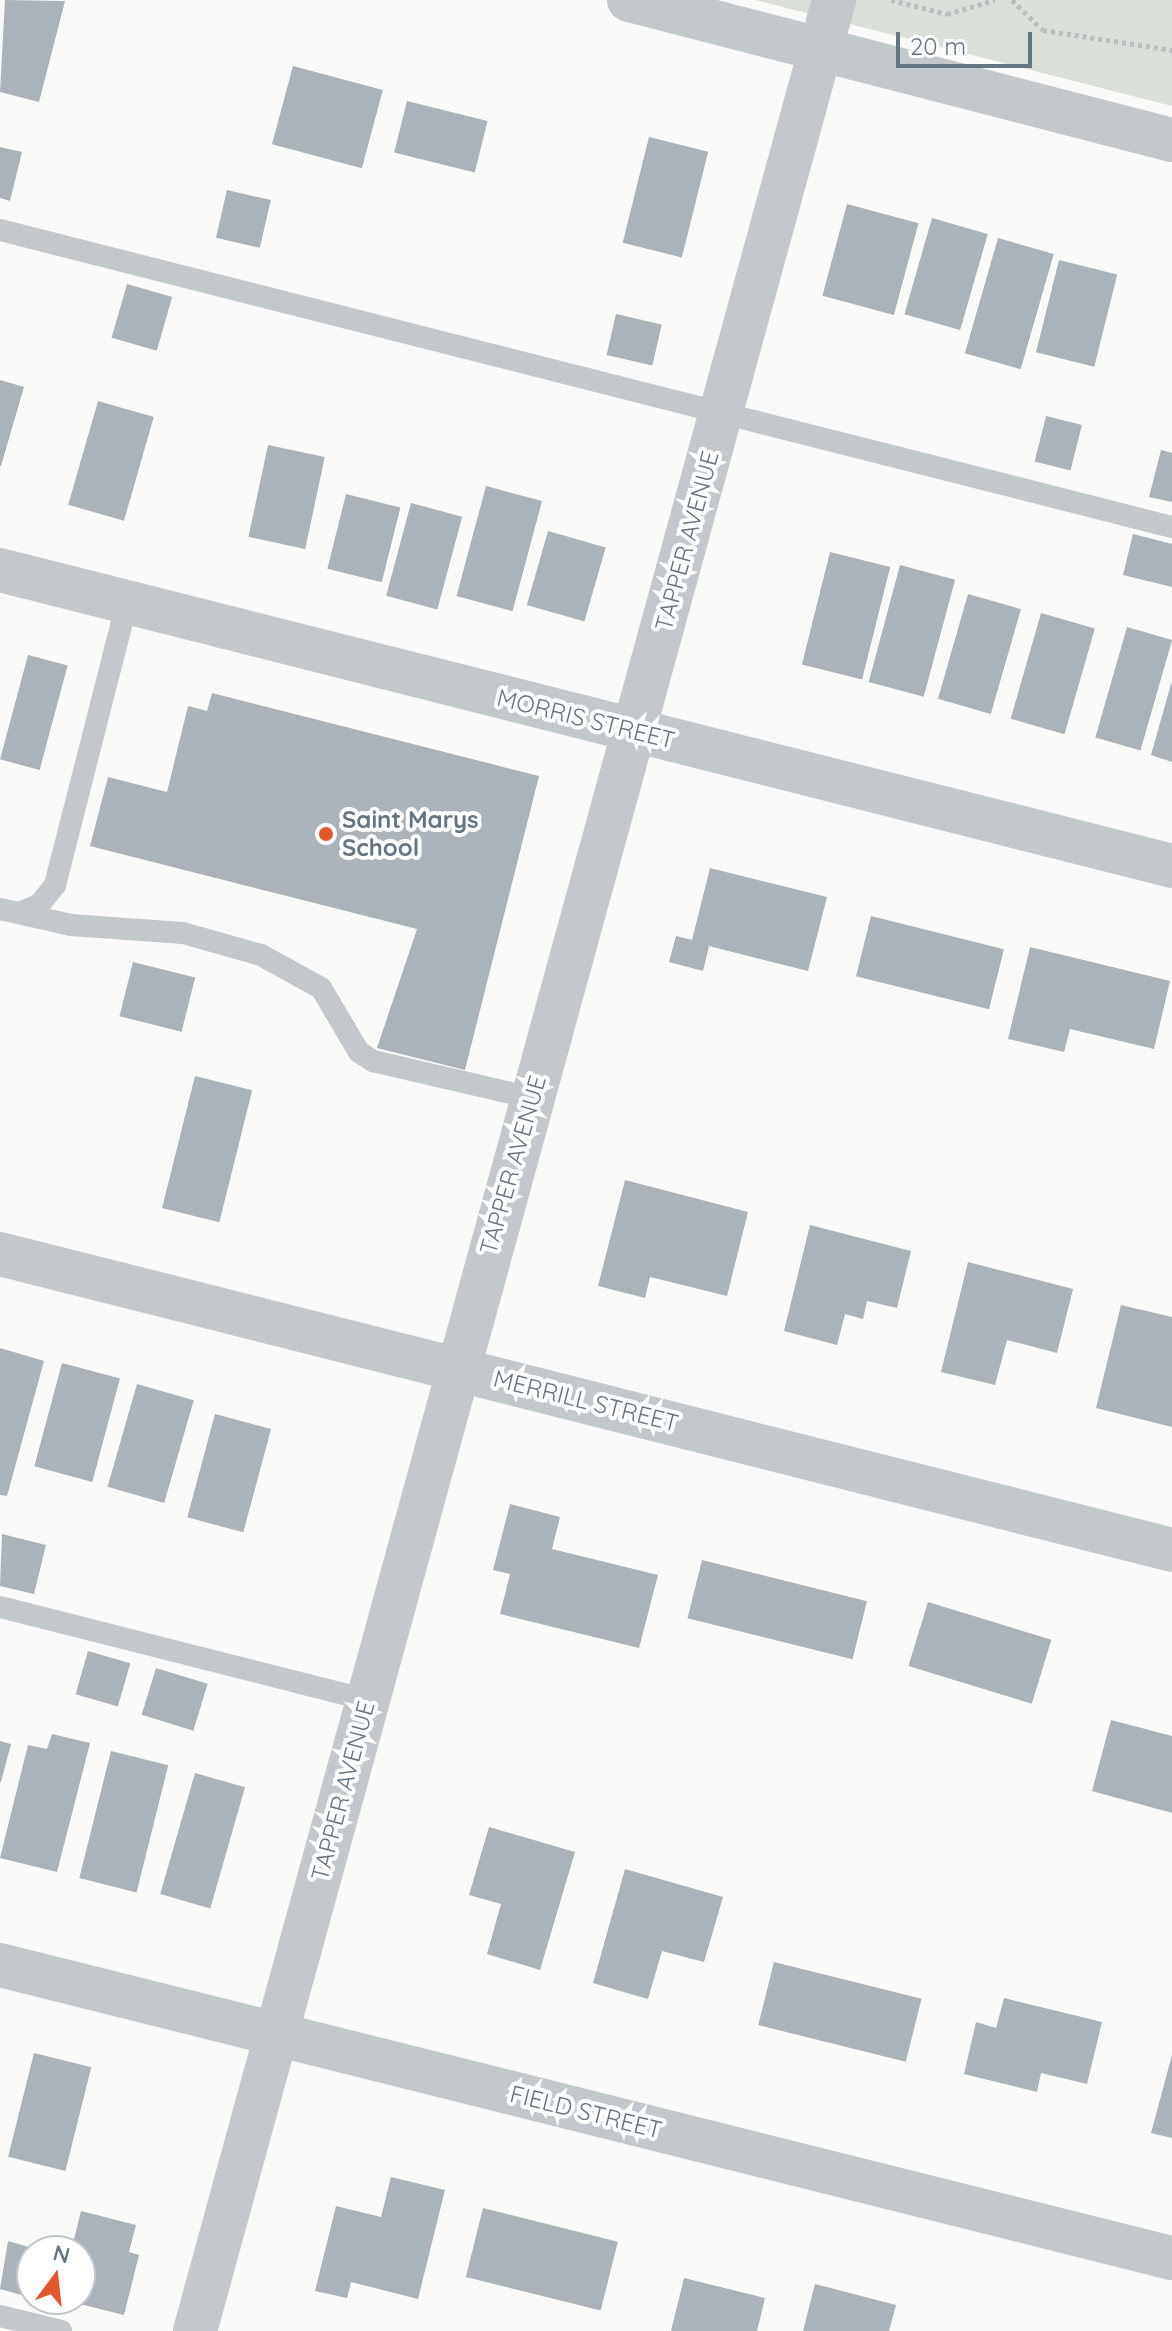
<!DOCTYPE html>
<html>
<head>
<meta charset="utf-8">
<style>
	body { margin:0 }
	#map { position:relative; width:1172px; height:2331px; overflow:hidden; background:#fafaf8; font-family:Quicksand,sans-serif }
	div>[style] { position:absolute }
	.green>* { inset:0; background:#dadfd7 }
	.building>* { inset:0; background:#aab3b9; transform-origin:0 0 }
	.path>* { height:5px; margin-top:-2.5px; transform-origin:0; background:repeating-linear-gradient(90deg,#bbbfc2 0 4px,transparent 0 8px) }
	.service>* { height:22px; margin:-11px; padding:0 11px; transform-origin:11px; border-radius:11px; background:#c3c8cc }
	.minor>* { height:44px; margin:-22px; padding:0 22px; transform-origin:22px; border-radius:22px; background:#c3c8cc }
	.tertiary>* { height:44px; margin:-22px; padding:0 22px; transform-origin:22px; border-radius:22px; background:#c3c8cc }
	.dots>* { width:22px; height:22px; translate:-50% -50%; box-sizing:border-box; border:4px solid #fff; border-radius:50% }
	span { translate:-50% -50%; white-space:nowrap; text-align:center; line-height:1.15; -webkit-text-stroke:8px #fff; paint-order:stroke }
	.street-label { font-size:24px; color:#657683 }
	.poi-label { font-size:24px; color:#657683; font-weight:700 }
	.left { translate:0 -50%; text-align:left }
	.north { position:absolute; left:16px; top:2235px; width:80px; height:80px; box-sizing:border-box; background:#fff; border:2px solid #c1c8cd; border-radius:50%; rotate:15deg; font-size:22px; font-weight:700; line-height:32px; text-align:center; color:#657683 }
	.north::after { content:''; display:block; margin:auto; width:28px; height:36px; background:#e4572e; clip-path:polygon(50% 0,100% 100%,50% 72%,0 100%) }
	.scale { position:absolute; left:896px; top:32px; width:136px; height:36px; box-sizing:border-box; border:4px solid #657683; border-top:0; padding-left:10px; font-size:24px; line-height:28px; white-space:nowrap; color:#657683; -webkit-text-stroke:6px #fff; paint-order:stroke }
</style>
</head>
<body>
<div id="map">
	<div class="green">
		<div style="clip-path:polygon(755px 0,1172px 0,1172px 106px)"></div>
	</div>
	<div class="building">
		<div style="clip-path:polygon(5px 0,65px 1px,39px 102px,0 92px)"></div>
		<div style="left:293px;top:66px;width:93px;height:81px;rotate:15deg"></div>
		<div style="left:407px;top:101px;width:83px;height:53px;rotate:14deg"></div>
		<div style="left:649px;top:137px;width:61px;height:109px;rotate:14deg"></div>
		<div style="clip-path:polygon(0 147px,22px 152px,10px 201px,0 198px)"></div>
		<div style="left:227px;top:190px;width:45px;height:49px;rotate:13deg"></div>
		<div style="left:847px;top:204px;width:74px;height:95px;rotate:15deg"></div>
		<div style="left:932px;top:218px;width:58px;height:100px;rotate:16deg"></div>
		<div style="left:998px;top:238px;width:58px;height:120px;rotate:16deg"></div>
		<div style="left:1059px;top:260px;width:60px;height:95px;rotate:14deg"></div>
		<div style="left:127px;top:284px;width:47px;height:56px;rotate:16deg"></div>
		<div style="left:616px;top:314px;width:47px;height:42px;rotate:13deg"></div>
		<div style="clip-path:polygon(0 380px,24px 387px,1px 466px,0 466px)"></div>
		<div style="left:98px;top:401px;width:58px;height:108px;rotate:16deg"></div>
		<div style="left:1046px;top:416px;width:37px;height:47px;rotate:14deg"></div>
		<div style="left:268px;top:445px;width:58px;height:94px;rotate:12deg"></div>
		<div style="clip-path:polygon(1161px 450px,1172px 453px,1172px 502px,1149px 497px)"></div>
		<div style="left:486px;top:486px;width:58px;height:114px;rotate:15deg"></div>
		<div style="left:346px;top:494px;width:56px;height:77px;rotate:14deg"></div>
		<div style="left:411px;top:503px;width:53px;height:96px;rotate:15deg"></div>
		<div style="left:548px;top:531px;width:60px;height:77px;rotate:16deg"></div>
		<div style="clip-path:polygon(1133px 534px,1172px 544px,1172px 587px,1123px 575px)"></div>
		<div style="left:830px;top:552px;width:62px;height:116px;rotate:14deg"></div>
		<div style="left:900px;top:565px;width:57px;height:121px;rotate:15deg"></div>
		<div style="left:968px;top:594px;width:55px;height:109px;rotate:16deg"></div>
		<div style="left:1041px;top:613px;width:56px;height:110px;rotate:16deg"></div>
		<div style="left:1127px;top:627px;width:47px;height:115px;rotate:16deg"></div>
		<div style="left:28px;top:655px;width:41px;height:108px;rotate:15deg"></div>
		<div style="clip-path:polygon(1171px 684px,1172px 684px,1172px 762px,1151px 755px)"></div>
		<div style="clip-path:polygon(212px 693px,539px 776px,465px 1070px,377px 1048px,417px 929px,90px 846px,108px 777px,167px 792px,188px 706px,207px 711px)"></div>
		<div style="clip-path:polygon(710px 868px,827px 897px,808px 971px,709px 946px,703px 971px,669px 962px,676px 936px,692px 940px)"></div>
		<div style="left:871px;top:916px;width:137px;height:62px;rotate:14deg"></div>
		<div style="clip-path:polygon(1030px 947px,1170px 981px,1154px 1049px,1070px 1029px,1064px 1052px,1008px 1039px)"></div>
		<div style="left:133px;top:962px;width:64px;height:56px;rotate:14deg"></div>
		<div style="left:195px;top:1076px;width:59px;height:136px;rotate:14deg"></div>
		<div style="clip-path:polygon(625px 1180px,748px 1212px,727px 1296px,650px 1277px,645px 1298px,598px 1286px)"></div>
		<div style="clip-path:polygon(810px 1225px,911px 1251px,897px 1308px,867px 1301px,863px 1319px,845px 1314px,837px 1345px,784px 1331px)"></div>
		<div style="clip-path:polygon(968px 1262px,1073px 1289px,1057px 1353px,1007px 1340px,995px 1385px,941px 1372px)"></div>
		<div style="clip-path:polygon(1121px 1305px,1172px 1317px,1172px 1427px,1096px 1408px)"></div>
		<div style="clip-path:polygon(0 1348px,44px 1361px,7px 1496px,0 1495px)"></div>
		<div style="left:62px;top:1363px;width:60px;height:107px;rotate:15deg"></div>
		<div style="left:137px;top:1384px;width:59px;height:107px;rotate:16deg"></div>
		<div style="left:215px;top:1414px;width:58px;height:107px;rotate:15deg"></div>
		<div style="clip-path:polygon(510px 1504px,560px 1517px,552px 1549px,658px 1575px,639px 1648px,500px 1614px,510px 1574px,493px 1570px)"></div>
		<div style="clip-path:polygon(2px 1534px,46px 1545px,34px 1594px,0 1586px)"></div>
		<div style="left:702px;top:1560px;width:170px;height:60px;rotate:14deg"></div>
		<div style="left:928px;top:1602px;width:129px;height:67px;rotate:17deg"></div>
		<div style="left:88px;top:1651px;width:44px;height:45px;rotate:16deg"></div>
		<div style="left:156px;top:1668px;width:54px;height:49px;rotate:17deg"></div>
		<div style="clip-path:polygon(1111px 1720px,1172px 1736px,1172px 1813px,1092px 1791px)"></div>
		<div style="clip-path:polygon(52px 1734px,90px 1743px,57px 1872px,0 1858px,28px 1745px,47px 1749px)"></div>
		<div style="clip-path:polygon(0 1741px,11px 1744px,1px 1782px,0 1782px)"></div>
		<div style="left:111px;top:1751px;width:59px;height:131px;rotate:14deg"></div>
		<div style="left:195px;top:1773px;width:52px;height:126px;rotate:16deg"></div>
		<div style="clip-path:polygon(489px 1827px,575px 1852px,540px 1970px,487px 1954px,501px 1904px,469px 1895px)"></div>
		<div style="clip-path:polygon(625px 1869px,723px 1897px,704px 1962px,662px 1951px,648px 1999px,593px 1983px)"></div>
		<div style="left:774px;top:1962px;width:152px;height:65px;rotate:14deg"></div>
		<div style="clip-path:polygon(1004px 1998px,1102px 2022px,1087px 2084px,1041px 2073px,1037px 2092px,964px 2074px,976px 2022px,996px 2028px)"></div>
		<div style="left:34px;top:2053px;width:59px;height:107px;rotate:14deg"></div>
		<div style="clip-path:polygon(1172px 2055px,1172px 2138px,1151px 2133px)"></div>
		<div style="clip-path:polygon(391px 2177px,445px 2190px,418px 2299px,351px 2282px,347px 2298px,315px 2291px,336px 2206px,381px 2217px)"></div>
		<div style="left:483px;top:2208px;width:139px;height:71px;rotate:14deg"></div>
		<div style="clip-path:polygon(81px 2211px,136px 2225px,129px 2252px,139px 2255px,124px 2315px,64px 2300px,80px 2299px,80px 2251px,71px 2251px)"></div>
		<div style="clip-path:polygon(8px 2241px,39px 2250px,32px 2251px,32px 2298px,0 2289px)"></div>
		<div style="clip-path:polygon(684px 2278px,765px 2298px,757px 2331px,671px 2331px)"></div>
		<div style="clip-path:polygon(815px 2284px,896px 2305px,889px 2331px,803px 2331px)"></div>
	</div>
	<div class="path">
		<div style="left:891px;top:0;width:58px;rotate:14deg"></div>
		<div style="left:947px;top:14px;width:50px;rotate:-16.3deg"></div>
		<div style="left:1012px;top:0;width:43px;rotate:44.1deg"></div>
		<div style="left:1043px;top:30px;width:131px;rotate:8.8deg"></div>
	</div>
	<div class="service">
		<div style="left:0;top:230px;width:1209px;rotate:14.22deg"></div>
		<div style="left:0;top:909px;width:73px;rotate:12.7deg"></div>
		<div style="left:71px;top:925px;width:112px;rotate:4.1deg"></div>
		<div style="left:183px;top:933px;width:81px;rotate:15.8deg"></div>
		<div style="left:261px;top:955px;width:68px;rotate:28.8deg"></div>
		<div style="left:321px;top:988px;width:74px;rotate:59.3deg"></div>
		<div style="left:359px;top:1052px;width:17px;rotate:33deg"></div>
		<div style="left:373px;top:1061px;width:163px;rotate:13.1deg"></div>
		<div style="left:19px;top:913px;width:22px;rotate:-22deg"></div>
		<div style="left:39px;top:905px;width:26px;rotate:-51deg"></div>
		<div style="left:55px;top:885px;width:292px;rotate:-75.7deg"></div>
		<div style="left:0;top:1607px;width:380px;rotate:14.2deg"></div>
		<div style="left:0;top:2316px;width:63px;rotate:13.8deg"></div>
	</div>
	<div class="minor">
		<div style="left:0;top:570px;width:1209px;rotate:14.17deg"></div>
		<div style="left:0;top:1254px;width:1209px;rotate:14.17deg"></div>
		<div style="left:0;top:1965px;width:1208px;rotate:14.04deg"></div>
		<div style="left:195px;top:2331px;width:2417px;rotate:-74.67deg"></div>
	</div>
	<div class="tertiary">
		<div style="left:629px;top:0;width:561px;rotate:14.46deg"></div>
	</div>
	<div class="dots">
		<div style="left:326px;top:834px;background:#e4572e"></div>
	</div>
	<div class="street-label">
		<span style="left:687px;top:541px;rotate:-75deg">TAPPER AVENUE</span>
		<span style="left:586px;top:719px;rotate:14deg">MORRIS STREET</span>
		<span style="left:513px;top:1165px;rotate:-74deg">TAPPER AVENUE</span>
		<span style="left:586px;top:1401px;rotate:14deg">MERRILL STREET</span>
		<span style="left:343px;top:1791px;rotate:-75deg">TAPPER AVENUE</span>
		<span style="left:586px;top:2112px;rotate:14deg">FIELD STREET</span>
	</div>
	<div class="poi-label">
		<span class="left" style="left:342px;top:834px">Saint Marys<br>School</span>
	</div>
	<div class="north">N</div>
	<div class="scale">20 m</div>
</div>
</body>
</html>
